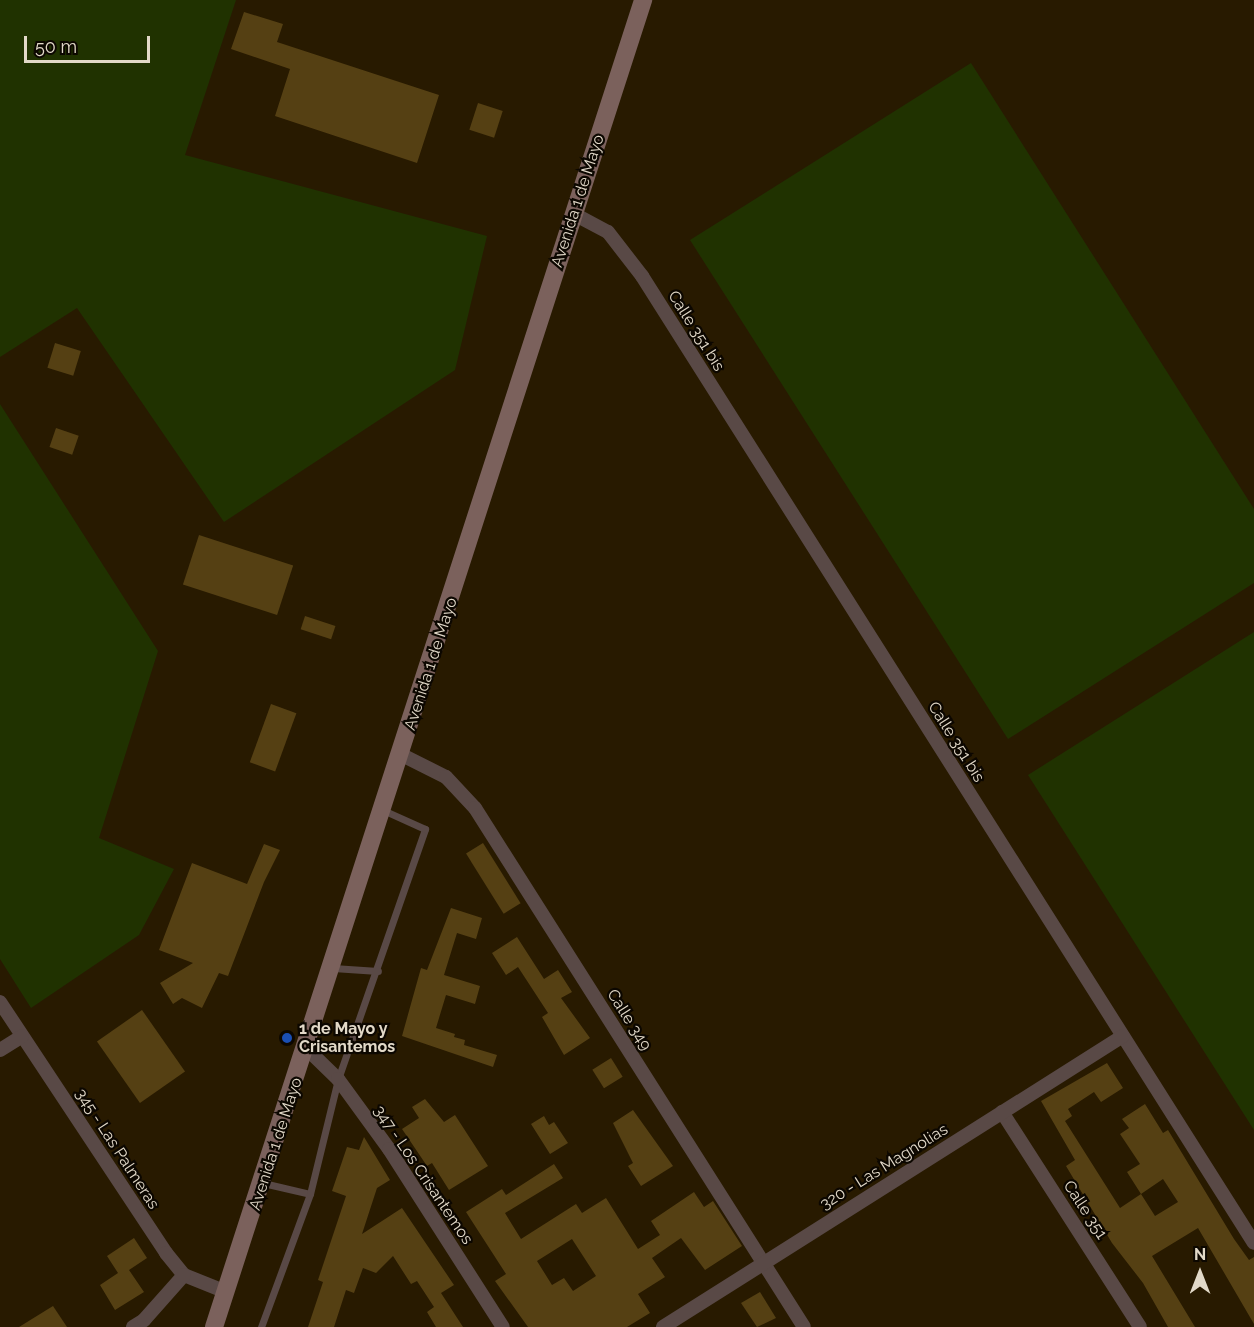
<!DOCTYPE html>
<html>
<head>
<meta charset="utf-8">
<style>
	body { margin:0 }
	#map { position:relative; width:1254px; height:1327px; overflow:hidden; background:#281a00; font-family:Raleway,sans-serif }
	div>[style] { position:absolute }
	.green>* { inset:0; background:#203200 }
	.building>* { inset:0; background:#554013; transform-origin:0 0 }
	.service>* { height:7px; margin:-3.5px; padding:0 3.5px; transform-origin:3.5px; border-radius:3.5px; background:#594946 }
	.minor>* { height:14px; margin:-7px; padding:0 7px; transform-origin:7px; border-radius:7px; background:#594946 }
	.secondary>* { height:18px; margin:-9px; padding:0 9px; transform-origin:9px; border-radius:9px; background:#7b615c }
	.dots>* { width:16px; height:16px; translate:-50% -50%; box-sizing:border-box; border:3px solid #0c0700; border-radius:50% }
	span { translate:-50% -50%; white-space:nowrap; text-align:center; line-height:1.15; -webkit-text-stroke:4.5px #0c0700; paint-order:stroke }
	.street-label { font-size:16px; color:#e2d9c8 }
	.poi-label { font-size:16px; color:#e2d9c8; font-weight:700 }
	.left { translate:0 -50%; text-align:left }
	.north { position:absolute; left:1170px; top:1243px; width:60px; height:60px; -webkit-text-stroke:4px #0c0700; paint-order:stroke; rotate:0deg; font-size:16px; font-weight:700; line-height:24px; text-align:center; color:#e2d9c8 }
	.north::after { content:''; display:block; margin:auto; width:21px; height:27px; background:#e2d9c8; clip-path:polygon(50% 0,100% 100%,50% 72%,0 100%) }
	.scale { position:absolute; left:24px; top:36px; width:126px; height:27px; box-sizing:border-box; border:3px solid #e2d9c8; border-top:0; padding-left:8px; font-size:18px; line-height:21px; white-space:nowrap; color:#e2d9c8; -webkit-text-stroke:4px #0c0700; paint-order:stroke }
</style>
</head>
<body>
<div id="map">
	<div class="green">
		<div style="clip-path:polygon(0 0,236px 0,185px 155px,487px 236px,455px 370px,224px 522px,77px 308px,0 357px)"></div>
		<div style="clip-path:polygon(971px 63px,1254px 509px,1254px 583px,1008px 739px,690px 240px)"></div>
		<div style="clip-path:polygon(0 404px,158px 651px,99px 838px,174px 869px,139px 935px,31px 1008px,0 959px)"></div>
		<div style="clip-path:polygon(1254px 632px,1254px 1130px,1028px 775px)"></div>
	</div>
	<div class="building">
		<div style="clip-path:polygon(244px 12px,283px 24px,277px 42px,439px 95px,417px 163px,275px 116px,290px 69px,231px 49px)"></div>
		<div style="left:478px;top:103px;width:26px;height:28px;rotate:18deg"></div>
		<div style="left:55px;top:343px;width:27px;height:26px;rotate:17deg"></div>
		<div style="left:56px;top:428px;width:24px;height:20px;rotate:19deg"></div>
		<div style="left:199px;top:535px;width:99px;height:52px;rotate:18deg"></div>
		<div style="left:305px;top:616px;width:32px;height:14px;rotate:18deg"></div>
		<div style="left:271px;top:704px;width:27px;height:62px;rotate:20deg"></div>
		<div style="left:483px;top:843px;width:71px;height:20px;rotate:58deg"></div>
		<div style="clip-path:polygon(264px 844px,280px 850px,264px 882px,228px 976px,219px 973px,202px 1008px,182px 998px,173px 1004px,160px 983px,193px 963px,159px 950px,192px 863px,247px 884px)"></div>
		<div style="clip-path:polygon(451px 908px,482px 918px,476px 939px,457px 933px,444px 975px,480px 986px,475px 1004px,446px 995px,436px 1028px,455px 1034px,454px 1037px,465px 1040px,464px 1045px,497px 1055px,493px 1067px,402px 1036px,421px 968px,427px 970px)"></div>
		<div style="clip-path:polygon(517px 937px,544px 979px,558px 970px,572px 992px,561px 998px,590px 1038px,564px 1055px,542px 1017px,548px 1013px,518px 967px,506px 975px,492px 953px)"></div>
		<div style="left:142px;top:1010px;width:75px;height:55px;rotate:55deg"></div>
		<div style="left:611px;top:1058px;width:22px;height:22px;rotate:58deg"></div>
		<div style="clip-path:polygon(evenodd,1107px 1063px,1123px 1088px,1101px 1102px,1094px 1092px,1068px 1109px,1072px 1116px,1065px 1121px,1120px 1208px,1141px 1194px,1127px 1172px,1140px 1164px,1120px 1134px,1129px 1128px,1122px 1119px,1145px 1104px,1163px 1133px,1168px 1130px,1234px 1239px,1249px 1260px,1254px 1257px,1254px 1324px,1198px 1228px,1152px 1256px,1195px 1327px,1168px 1327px,1143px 1283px,1112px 1243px,1066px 1166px,1075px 1160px,1041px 1101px,1107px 1063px,1163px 1179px,1178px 1202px,1155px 1216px,1141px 1194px,1163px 1179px)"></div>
		<div style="clip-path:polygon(425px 1099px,444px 1122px,455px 1115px,488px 1166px,449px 1190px,432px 1163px,427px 1166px,402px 1129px,419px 1118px,412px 1107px)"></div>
		<div style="clip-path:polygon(633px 1110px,673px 1166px,641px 1186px,628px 1166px,633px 1163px,613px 1123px)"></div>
		<div style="clip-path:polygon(544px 1116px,549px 1125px,554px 1122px,568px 1143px,550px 1154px,531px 1124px)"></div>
		<div style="clip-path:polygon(364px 1137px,390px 1180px,377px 1188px,362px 1234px,402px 1208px,454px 1285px,441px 1293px,463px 1327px,436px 1327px,427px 1312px,434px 1307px,417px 1281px,411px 1284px,393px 1256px,376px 1273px,363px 1268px,354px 1293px,346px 1290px,334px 1327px,308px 1327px,323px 1282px,318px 1280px,346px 1196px,332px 1191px,347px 1147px,359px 1150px)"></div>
		<div style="clip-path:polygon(evenodd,554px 1164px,563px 1178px,505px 1213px,521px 1239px,576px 1204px,582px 1213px,606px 1198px,638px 1249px,660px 1235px,651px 1221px,694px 1192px,704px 1207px,713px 1201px,742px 1246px,705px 1270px,681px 1238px,652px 1258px,665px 1277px,638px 1294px,650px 1313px,627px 1327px,528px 1327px,495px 1281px,506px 1274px,466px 1212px,502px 1189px,506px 1195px,554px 1164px,572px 1239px,596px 1276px,573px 1291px,564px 1278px,552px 1285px,537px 1261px,572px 1239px)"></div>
		<div style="clip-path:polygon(134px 1238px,147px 1258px,129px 1270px,144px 1292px,115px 1310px,100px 1285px,118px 1273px,107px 1256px)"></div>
		<div style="clip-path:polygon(760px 1292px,776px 1318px,757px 1327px,741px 1303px)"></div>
		<div style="clip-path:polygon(53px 1306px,67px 1327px,19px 1327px)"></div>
	</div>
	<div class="service">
		<div style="left:333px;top:968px;width:45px;rotate:3.8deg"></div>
		<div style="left:263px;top:1183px;width:48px;rotate:13.2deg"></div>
		<div style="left:261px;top:1327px;width:142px;rotate:-69.8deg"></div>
		<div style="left:310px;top:1194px;width:118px;rotate:-76.3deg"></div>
		<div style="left:338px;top:1079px;width:265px;rotate:-70.8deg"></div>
		<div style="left:425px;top:829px;width:46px;rotate:-155.7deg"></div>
	</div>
	<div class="minor">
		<div style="left:574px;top:214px;width:38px;rotate:28deg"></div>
		<div style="left:608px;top:232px;width:56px;rotate:52.3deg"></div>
		<div style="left:642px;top:276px;width:1144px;rotate:57.67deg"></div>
		<div style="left:402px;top:755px;width:49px;rotate:26.6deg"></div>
		<div style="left:446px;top:777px;width:42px;rotate:46.9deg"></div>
		<div style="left:475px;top:808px;width:614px;rotate:57.63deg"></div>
		<div style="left:0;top:1002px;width:301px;rotate:56.5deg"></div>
		<div style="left:166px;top:1253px;width:28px;rotate:51deg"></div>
		<div style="left:184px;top:1275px;width:45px;rotate:22deg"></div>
		<div style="left:307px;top:1049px;width:43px;rotate:44.1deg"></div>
		<div style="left:338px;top:1079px;width:87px;rotate:53.9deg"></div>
		<div style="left:389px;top:1149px;width:211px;rotate:57.4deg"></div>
		<div style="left:0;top:1050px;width:26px;rotate:-32deg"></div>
		<div style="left:1002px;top:1112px;width:255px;rotate:57.3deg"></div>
		<div style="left:133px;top:1327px;width:13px;rotate:-32deg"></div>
		<div style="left:144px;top:1320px;width:60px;rotate:-48.4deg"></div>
		<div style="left:663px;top:1327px;width:544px;rotate:-32.32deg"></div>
	</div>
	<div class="secondary">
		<div style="left:214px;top:1327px;width:1395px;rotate:-72.08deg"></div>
	</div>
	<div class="dots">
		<div style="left:287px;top:1038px;background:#1a4fb4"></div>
	</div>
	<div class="street-label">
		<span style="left:578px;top:201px;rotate:-72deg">Avenida 1 de Mayo</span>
		<span style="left:696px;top:331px;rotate:58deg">Calle 351 bis</span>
		<span style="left:431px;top:664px;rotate:-72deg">Avenida 1 de Mayo</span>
		<span style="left:956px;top:742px;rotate:58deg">Calle 351 bis</span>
		<span style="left:629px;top:1020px;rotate:58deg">Calle 349</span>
		<span style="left:276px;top:1144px;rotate:-72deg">Avenida 1 de Mayo</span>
		<span style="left:117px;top:1149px;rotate:57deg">345 - Las Palmeras</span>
		<span style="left:884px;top:1167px;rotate:-32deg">320 - Las Magnolias</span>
		<span style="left:423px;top:1175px;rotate:56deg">347 - Los Crisantemos</span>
		<span style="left:1085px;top:1210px;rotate:57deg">Calle 351</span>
	</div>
	<div class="poi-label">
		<span class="left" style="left:299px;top:1038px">1 de Mayo y<br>Crisantemos</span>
	</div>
	<div class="north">N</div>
	<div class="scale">50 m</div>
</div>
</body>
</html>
